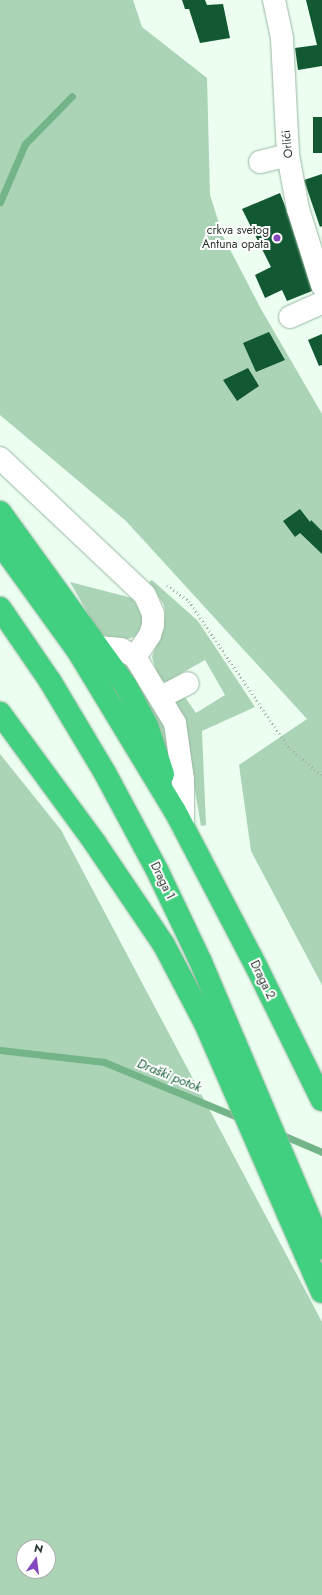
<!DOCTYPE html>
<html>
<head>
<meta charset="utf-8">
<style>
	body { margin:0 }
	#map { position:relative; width:322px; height:1595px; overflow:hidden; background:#ebfef0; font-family:Jost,sans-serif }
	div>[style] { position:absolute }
	.green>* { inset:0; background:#abd4b7 }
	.stream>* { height:7px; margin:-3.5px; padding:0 3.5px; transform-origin:3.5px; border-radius:3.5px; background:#73b489 }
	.building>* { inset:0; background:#125832; transform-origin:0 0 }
	.path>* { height:2.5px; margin-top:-1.25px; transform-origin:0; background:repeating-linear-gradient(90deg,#a4b5a8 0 1px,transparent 0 4px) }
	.roads { filter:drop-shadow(0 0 1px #99b8a2) drop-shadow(0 0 1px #99b8a2) }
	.minor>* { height:22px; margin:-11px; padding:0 11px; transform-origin:11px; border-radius:11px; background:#fff }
	.highway>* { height:22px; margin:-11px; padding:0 11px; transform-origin:11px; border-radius:11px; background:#41d080 }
	.dots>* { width:11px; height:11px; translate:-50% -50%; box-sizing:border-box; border:2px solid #fff; border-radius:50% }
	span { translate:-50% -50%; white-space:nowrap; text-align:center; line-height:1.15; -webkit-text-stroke:4px #fff; paint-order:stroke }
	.street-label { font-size:12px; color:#2a372e }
	.poi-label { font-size:12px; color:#2a372e }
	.right { translate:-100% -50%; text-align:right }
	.water-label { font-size:13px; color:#156037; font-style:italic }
	.north { position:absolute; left:16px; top:1539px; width:40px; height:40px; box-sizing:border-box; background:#fff; border:1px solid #aaafab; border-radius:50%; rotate:14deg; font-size:11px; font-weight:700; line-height:16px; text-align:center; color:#2a372e }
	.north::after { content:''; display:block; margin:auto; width:14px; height:18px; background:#8448be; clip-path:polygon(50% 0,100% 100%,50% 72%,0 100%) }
</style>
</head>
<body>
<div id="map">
	<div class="green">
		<div style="clip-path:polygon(0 0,133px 0,142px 27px,207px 78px,210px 195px,223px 236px,261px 309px,322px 414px,322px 985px,251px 851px,239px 765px,307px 719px,126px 521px,0 415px)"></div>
		<div style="clip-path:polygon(152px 580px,198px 621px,255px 707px,202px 731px,206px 825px,201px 826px,190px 761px,174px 706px,174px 698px,184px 696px,196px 713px,225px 695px,205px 660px,166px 682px,159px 680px,152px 657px,165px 618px,164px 605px,149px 582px)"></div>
		<div style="clip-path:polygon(70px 582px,132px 598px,142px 613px,142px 629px,137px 636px,124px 640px,110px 639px,98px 631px)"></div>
		<div style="clip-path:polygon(124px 660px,167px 723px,172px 764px,117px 661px)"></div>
		<div style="clip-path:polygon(evenodd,0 754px,61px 830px,322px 1322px,322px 1595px,0 1595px,0 754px,24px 1547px,48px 1547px,48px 1571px,24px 1571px,24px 1547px)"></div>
	</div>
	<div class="stream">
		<div style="left:0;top:202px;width:63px;rotate:-66.7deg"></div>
		<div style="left:25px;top:144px;width:67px;rotate:-45.6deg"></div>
		<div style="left:0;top:1050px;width:105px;rotate:6.6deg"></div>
		<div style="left:104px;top:1062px;width:147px;rotate:22.4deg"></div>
		<div style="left:280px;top:1134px;width:46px;rotate:23.2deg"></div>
	</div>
	<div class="building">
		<div style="clip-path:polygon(182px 0,205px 0,207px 5px,223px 4px,230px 38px,200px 43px,189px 9px,185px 9px)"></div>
		<div style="clip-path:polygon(306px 0,322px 0,322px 66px,298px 70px,295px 48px,317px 45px)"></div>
		<div style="left:313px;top:117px;width:9px;height:36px"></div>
		<div style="clip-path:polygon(322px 174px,322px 226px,320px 227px,304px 180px)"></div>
		<div style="clip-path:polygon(280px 193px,317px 289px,287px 301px,282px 290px,265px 298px,255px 275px,271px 267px,242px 209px)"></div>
		<div style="clip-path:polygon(269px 332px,285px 360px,256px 372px,243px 343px)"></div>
		<div style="clip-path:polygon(322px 334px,322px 365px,319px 366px,308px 340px)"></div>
		<div style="clip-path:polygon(248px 368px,259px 386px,237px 401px,223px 380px)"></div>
		<div style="clip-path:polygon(300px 509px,310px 522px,311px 520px,322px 531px,322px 554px,300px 533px,295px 537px,283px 521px)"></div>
	</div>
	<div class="path">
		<div style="left:167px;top:585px;width:27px;rotate:36deg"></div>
		<div style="left:189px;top:601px;width:179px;rotate:55.7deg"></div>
		<div style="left:290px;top:749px;width:41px;rotate:39.1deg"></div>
	</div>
	<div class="roads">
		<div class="minor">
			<div style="left:274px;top:0;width:40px;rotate:78deg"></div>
			<div style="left:282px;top:39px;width:116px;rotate:87deg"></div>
			<div style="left:288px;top:155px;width:55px;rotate:79.5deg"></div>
			<div style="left:298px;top:209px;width:80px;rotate:72.5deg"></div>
			<div style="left:260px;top:162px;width:29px;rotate:-14deg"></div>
			<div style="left:290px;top:317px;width:35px;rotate:-24deg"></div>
			<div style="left:0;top:458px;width:199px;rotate:43.4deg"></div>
			<div style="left:145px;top:595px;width:21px;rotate:67deg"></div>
			<div style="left:153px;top:614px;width:11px;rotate:90deg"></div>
			<div style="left:153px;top:625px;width:10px;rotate:107deg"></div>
			<div style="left:150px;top:635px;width:27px;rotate:124deg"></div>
			<div style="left:98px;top:647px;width:23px;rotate:5deg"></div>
			<div style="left:121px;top:649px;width:16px;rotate:30deg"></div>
			<div style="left:135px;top:657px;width:77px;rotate:58.8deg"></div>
			<div style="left:175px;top:723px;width:57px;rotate:81.9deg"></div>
			<div style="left:183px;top:779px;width:48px;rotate:90deg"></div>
			<div style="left:161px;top:697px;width:30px;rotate:-27deg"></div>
		</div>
		<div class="highway">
			<div style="left:0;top:512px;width:215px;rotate:54.1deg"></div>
			<div style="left:126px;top:686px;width:45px;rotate:62.3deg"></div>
			<div style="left:147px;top:726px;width:51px;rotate:71.6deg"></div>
			<div style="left:0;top:543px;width:133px;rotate:54.2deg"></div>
			<div style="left:78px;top:651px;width:187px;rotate:58.8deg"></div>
			<div style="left:175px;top:811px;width:177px;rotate:62.4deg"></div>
			<div style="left:257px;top:968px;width:147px;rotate:63.8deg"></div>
			<div style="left:0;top:608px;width:88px;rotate:55.6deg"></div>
			<div style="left:50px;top:681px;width:107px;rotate:59.1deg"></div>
			<div style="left:105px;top:773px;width:110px;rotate:61.8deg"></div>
			<div style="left:157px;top:870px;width:100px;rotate:64.5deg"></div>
			<div style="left:200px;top:960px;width:313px;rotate:67deg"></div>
			<div style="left:0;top:713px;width:161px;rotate:53.8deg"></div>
			<div style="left:95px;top:843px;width:123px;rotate:55.9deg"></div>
			<div style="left:164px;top:945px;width:88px;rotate:62.3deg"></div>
			<div style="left:205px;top:1023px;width:293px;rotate:66.5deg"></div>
		</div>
	</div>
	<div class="dots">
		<div style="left:277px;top:238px;background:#8448be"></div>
	</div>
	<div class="street-label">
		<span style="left:288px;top:144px;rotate:-96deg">Orlići</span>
		<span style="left:162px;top:881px;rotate:64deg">Draga 1</span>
		<span style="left:262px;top:980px;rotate:64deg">Draga 2</span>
	</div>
	<div class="poi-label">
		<span class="right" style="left:269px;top:238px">crkva svetog<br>Antuna opata</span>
	</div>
	<div class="water-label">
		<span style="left:169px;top:1076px;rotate:22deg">Draški potok</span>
	</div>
	<div class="north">N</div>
</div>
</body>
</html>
